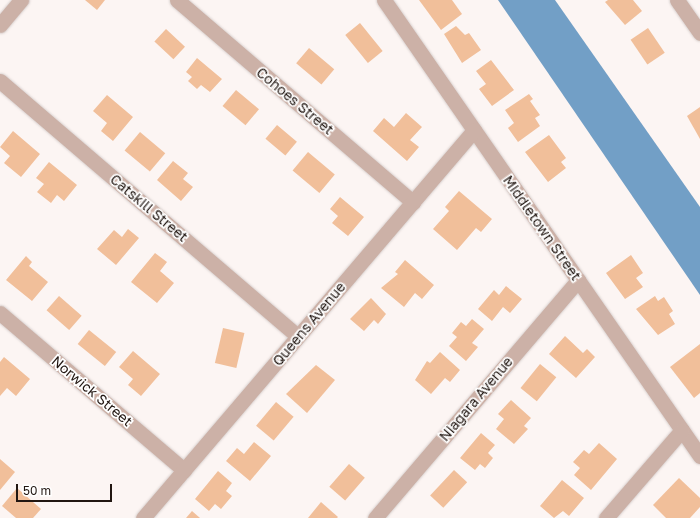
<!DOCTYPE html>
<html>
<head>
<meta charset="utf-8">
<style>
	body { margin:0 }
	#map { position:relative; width:700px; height:518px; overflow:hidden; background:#fcf5f3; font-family:"Golos Text",sans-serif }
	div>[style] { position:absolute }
	.water>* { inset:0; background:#729fc6 }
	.building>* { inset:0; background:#f1bf9a; transform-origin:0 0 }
	.roads { filter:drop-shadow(0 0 1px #d9d1cf) drop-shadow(0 0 1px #d9d1cf) }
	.minor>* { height:15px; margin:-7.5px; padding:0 7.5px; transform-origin:7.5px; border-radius:7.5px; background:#ccb1a7 }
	span { translate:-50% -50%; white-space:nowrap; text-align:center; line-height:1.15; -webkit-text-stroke:3.5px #fff; paint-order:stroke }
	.street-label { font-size:14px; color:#211611 }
	.scale { position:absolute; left:16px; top:484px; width:96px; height:18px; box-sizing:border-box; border:2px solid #211611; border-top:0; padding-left:5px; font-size:12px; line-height:14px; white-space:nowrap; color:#211611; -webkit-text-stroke:3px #fff; paint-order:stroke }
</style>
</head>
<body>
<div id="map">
	<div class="water">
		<div style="clip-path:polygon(498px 0,555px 0,700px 207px,700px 295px)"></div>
	</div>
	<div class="building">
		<div style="clip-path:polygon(85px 0,105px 0,97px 10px)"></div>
		<div style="clip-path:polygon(419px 0,452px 0,462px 14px,441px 30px)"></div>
		<div style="clip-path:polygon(608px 0,633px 0,642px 11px,625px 25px,605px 2px)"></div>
		<div style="left:360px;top:23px;width:36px;height:19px;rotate:51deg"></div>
		<div style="clip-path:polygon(456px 26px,465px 35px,469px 33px,481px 50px,462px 63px,444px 34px)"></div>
		<div style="left:648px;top:28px;width:30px;height:21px;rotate:56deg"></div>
		<div style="left:166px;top:29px;width:26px;height:17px;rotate:43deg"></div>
		<div style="left:309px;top:48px;width:33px;height:20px;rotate:40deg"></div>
		<div style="clip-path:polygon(197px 58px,222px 79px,210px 92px,201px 85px,197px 89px,188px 81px,192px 77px,186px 72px)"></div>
		<div style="clip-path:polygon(491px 60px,514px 90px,492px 106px,479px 89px,486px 84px,476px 71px)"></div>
		<div style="left:236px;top:90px;width:30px;height:21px;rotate:40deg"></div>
		<div style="clip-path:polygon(529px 94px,533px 99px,530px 101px,540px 115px,535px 118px,540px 126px,518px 142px,508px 128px,514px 123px,505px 110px)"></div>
		<div style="clip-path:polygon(107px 95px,133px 117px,113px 141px,101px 131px,107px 123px,93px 111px)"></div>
		<div style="clip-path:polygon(700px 107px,700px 139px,687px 116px)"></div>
		<div style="clip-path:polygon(406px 113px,422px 127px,410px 140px,419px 147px,407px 161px,373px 131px,384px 118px,394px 127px)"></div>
		<div style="left:277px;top:125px;width:26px;height:18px;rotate:40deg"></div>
		<div style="clip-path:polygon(13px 131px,40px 154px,21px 177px,4px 163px,10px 156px,0 147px)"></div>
		<div style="left:140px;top:132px;width:33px;height:24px;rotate:40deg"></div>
		<div style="clip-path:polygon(549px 135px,566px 158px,561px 162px,566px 168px,548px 182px,525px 152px)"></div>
		<div style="left:308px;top:152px;width:35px;height:24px;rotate:40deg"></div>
		<div style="clip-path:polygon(173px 161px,188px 173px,183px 179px,193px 187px,181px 201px,157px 180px)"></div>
		<div style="clip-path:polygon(49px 162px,77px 185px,64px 201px,57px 195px,51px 203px,37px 192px,44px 184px,36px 178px)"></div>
		<div style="clip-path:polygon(459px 191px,492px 219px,481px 232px,476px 228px,457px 250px,433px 229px,449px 211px,445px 207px)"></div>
		<div style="clip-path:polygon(340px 197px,364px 217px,348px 236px,332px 223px,338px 216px,330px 209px)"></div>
		<div style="clip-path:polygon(128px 229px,139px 238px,116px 265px,97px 249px,114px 230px,122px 237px)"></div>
		<div style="clip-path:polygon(155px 253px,167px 262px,160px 271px,174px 283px,157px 303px,131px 282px)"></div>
		<div style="clip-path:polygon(631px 255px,643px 273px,636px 278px,643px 287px,625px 299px,606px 273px)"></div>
		<div style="clip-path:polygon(26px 256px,32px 262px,29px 266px,48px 282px,32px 301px,6px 280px)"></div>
		<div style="clip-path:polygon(405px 260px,434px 285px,422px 299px,415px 293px,404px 307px,381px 288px,398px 274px,395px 272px)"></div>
		<div style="clip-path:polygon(506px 286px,522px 299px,510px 313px,503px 307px,492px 321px,478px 309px,494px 290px,499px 295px)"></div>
		<div style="left:59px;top:296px;width:30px;height:19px;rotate:41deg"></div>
		<div style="clip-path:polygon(655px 296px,658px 301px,664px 297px,673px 311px,669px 314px,675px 324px,658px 335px,636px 309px)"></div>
		<div style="clip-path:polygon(371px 298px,386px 314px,378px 324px,374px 320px,364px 331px,350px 319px)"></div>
		<div style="clip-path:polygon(472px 319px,484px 329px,472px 343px,478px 347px,466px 361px,449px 346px,457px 337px,452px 333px,461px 322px,466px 326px)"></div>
		<div style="left:223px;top:328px;width:22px;height:36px;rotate:13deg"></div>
		<div style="left:89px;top:330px;width:35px;height:18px;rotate:39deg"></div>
		<div style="clip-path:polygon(565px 336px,583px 353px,587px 349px,595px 357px,576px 378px,549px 354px)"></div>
		<div style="clip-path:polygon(700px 344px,700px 393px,694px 398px,670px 367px)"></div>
		<div style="clip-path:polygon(133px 351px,160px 374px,141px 396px,128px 385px,133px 379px,119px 367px)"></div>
		<div style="clip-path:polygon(440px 352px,460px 370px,450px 382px,445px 378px,431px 394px,415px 380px,427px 361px,430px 363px)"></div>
		<div style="clip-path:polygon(4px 357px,30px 379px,16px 396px,7px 388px,0 396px,0 362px)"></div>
		<div style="left:540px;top:364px;width:21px;height:31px;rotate:39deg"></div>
		<div style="clip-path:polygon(316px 365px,335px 380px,307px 413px,286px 394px)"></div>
		<div style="clip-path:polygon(511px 400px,531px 418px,524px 426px,528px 429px,514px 444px,496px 429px,504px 419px,498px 414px)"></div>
		<div style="left:276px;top:402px;width:23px;height:31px;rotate:40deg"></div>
		<div style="clip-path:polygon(481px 433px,495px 445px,488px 453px,493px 458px,485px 468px,480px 464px,475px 470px,460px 458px)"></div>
		<div style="clip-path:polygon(254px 442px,271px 456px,250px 481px,226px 461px,237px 448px,244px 454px)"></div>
		<div style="clip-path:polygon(599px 443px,617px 459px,591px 490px,574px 475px,580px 468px,573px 462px,584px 450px,589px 454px)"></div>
		<div style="clip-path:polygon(0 459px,15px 472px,0 490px)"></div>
		<div style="left:349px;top:464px;width:21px;height:30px;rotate:41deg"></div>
		<div style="left:454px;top:470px;width:18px;height:35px;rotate:43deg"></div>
		<div style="clip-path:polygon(218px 471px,232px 483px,226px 491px,232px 496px,221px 509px,215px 504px,209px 511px,195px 499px)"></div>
		<div style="clip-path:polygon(679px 478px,700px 498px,700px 507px,690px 518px,666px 518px,653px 505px)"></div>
		<div style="clip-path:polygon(562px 480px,584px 498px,569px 516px,563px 511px,554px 518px,540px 506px)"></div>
		<div style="clip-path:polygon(17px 488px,41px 509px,33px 518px,16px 518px,2px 506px)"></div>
		<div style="clip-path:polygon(321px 502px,338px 517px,337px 518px,308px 518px)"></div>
		<div style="clip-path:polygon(192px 511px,200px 518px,186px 518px)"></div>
	</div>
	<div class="roads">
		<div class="minor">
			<div style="left:177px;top:0;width:311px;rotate:40.6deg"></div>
			<div style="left:384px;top:0;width:555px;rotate:55.28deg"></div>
			<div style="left:677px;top:0;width:40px;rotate:55.1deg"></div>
			<div style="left:0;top:25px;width:33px;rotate:-50deg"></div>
			<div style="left:0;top:81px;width:392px;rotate:40.6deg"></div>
			<div style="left:0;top:313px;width:242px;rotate:40.5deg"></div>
			<div style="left:143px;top:518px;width:510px;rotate:-49.53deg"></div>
			<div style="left:375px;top:518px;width:313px;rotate:-49.5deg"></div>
			<div style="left:606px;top:518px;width:116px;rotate:-49.2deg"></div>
		</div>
	</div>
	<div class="street-label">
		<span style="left:295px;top:101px;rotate:40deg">Cohoes Street</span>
		<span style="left:149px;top:208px;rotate:40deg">Catskill Street</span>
		<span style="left:542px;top:228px;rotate:55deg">Middletown Street</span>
		<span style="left:309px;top:324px;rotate:-50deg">Queens Avenue</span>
		<span style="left:92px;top:391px;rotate:40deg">Norwick Street</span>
		<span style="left:476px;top:399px;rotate:-50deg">Niagara Avenue</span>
	</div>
	<div class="scale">50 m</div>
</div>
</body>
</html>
